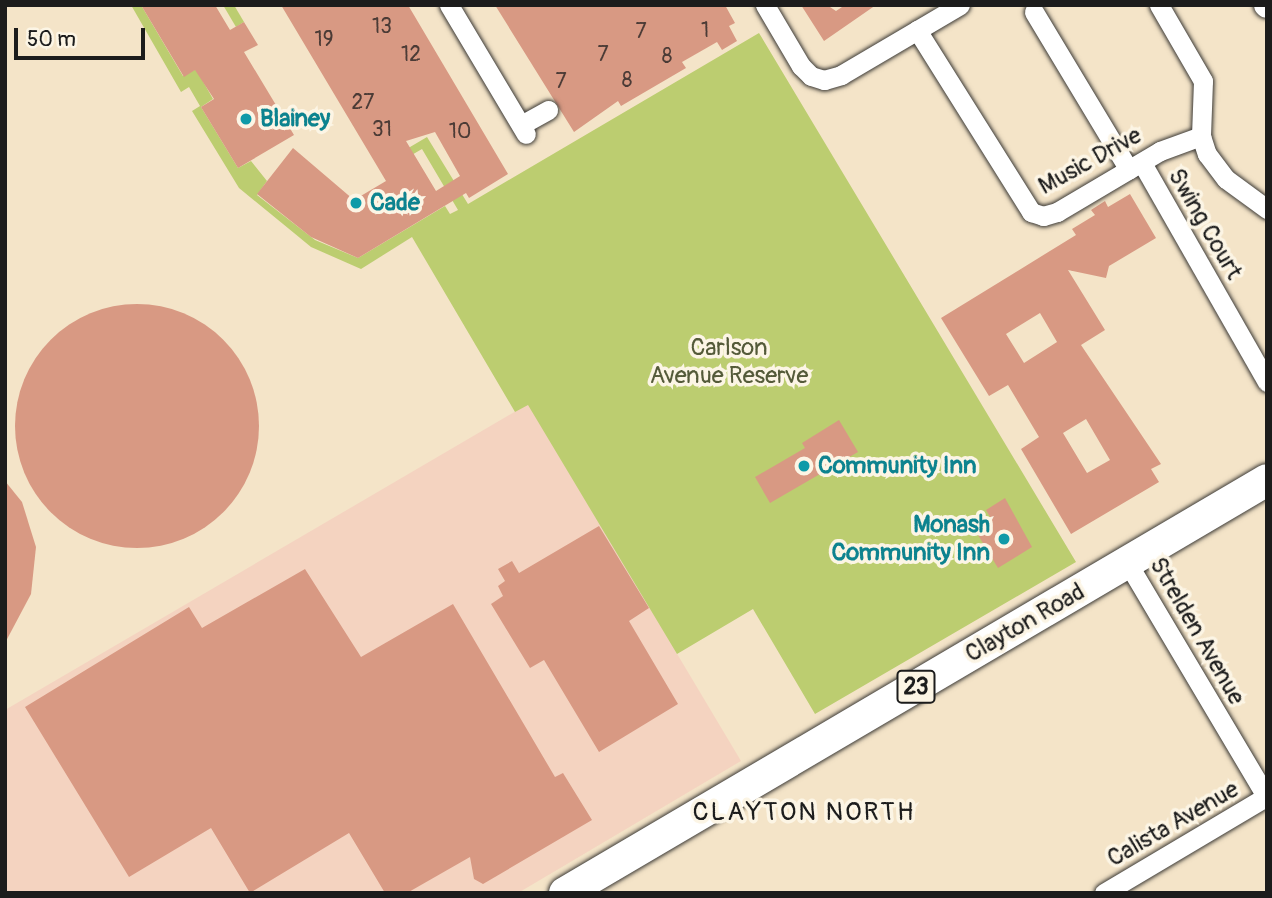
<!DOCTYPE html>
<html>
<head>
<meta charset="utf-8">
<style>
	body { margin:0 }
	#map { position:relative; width:1272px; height:898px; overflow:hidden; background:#f4e4c8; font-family:Pangolin,sans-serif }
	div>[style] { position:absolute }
	.built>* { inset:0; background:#f4d3c0 }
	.green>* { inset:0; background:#bccd70 }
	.building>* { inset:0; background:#d89983 }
	.round { border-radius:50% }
	.roads { filter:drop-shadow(0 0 2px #3c3a36) drop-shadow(0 0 2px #3c3a36) }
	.minor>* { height:19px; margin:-9.5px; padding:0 9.5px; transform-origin:9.5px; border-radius:9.5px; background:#fff }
	.tertiary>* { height:24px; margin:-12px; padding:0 12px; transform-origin:12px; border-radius:12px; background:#fff }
	.primary>* { height:32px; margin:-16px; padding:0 16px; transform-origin:16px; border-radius:16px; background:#fff }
	.dots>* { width:19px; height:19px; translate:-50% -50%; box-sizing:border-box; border:4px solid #fcf5e5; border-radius:50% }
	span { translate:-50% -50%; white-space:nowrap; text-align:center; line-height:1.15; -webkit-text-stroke:7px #fcf5e5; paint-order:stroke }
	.number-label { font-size:21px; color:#4b3b36 }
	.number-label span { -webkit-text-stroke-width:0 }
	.shield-label span { padding:2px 5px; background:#fcf5e5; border:2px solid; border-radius:5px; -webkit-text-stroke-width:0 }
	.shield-label { font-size:23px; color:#1c1c1c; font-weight:700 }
	.culture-label { font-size:24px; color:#0d838f; font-weight:700 }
	.left { translate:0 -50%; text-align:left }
	.right { translate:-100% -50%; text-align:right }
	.street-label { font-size:24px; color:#1c1c1c }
	.park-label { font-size:24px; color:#545a39 }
	.neighbourhood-label { font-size:26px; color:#1c1c1c; letter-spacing:2px }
	.frame { position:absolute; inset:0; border:7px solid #1c1c1c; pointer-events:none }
	.scale { position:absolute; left:14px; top:28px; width:131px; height:32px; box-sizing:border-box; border:4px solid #1c1c1c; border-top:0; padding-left:9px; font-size:21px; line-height:24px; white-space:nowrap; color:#1c1c1c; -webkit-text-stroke:5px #fcf5e5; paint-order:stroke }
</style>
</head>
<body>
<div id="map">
	<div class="built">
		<div style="clip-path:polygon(528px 404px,741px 761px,518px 893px,5px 893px,5px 710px)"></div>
	</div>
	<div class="green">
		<div style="clip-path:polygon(131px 5px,141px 5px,183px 76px,196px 69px,213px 99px,201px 107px,238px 168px,251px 161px,267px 181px,257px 195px,315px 240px,358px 258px,445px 206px,450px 214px,458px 210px,422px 149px,391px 167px,388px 160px,427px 137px,468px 204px,759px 33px,1076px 562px,815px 714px,753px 609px,677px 654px,528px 405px,515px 412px,412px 237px,361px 269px,311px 247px,294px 233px,239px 188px,192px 111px,200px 106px,189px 87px,181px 92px)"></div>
		<div style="clip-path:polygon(223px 5px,234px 5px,244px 22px,236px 27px)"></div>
	</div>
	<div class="building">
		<div style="clip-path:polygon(141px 5px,215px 5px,230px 30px,244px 22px,258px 45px,244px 52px,294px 135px,238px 168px,201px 107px,214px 99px,195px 70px,184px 77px)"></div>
		<div style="clip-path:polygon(evenodd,281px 5px,408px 5px,508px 174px,469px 198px,466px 193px,358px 258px,311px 237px,257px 194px,293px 148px,354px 200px,386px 181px,281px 5px,435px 132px,460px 176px,436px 191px,406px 141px,435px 132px)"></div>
		<div style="clip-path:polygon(495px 5px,725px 5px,735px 23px,729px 26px,737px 41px,722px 50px,717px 42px,682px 62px,686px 68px,621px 106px,618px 101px,574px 132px)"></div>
		<div style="clip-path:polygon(801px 5px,827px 5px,836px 11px,845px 5px,876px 5px,824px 41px)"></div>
		<div style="clip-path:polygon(evenodd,1130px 194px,1156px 238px,1109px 266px,1106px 278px,1068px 270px,1105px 330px,1081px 345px,1161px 464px,1151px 469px,1159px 482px,1071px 534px,1021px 449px,1039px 437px,1008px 385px,989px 396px,941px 318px,1076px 235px,1072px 229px,1095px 215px,1091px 210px,1105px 201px,1108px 207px,1130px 194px,1040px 313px,1057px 342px,1024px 363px,1006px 334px,1040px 313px,1130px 194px,1086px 419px,1110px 460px,1087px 473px,1063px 433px,1086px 419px)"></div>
		<div class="round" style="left:15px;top:304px;width:244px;height:244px"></div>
		<div style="clip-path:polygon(839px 420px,858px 452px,770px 503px,755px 477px,805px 448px,802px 443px)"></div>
		<div style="clip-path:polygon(5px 481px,22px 502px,36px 547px,31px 594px,5px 643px)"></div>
		<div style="clip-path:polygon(1005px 498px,1032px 547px,998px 568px,975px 530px,992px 520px,986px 510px)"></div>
		<div style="clip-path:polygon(599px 526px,649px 608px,629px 621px,678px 704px,599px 752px,544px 660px,530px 668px,491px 604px,503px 596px,498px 586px,505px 581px,498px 569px,512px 561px,519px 573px)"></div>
		<div style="clip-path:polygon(305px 569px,361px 657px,453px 604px,555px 777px,563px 773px,592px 820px,483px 884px,474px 879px,470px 857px,407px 893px,385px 893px,349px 833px,250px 893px,211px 828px,129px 877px,25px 707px,189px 607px,202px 628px)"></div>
	</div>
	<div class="roads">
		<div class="minor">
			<div style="left:449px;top:5px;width:150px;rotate:59.2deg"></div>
			<div style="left:765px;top:5px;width:71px;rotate:59.5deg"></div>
			<div style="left:801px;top:66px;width:14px;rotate:45deg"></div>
			<div style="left:811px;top:76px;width:14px;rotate:17deg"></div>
			<div style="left:824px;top:80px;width:18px;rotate:-16deg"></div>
			<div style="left:841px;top:75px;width:138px;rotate:-30.5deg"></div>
			<div style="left:1159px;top:5px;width:88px;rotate:59.9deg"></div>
			<div style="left:1203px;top:81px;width:55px;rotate:92.1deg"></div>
			<div style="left:1034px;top:12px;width:184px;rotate:59deg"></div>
			<div style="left:917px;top:30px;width:215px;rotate:57.9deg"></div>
			<div style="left:1031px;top:212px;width:13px;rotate:18deg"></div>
			<div style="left:1043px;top:216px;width:15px;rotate:-16deg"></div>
			<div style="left:1057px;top:212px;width:120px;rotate:-30.6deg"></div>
			<div style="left:1160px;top:151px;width:44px;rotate:-20.1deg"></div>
			<div style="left:1201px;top:136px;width:19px;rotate:72deg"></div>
			<div style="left:1207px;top:154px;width:31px;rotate:53deg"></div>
			<div style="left:1226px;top:179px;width:51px;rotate:36.2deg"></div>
			<div style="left:521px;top:125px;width:31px;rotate:-29deg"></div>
			<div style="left:1142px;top:163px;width:252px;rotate:60.3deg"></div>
			<div style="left:1127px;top:562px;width:274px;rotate:59.3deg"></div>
			<div style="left:1104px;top:893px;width:188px;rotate:-30.7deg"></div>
		</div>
		<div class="tertiary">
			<div style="left:1266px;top:5px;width:1px;rotate:45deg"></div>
		</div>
		<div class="primary">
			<div style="left:565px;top:893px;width:814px;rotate:-30.47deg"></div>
		</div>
	</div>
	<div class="dots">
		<div style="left:246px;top:119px;background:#0f9aa8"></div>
		<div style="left:356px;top:203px;background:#0f9aa8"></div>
		<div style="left:804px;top:466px;background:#0f9aa8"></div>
		<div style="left:1004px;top:539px;background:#0f9aa8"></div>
	</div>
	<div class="number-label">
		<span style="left:382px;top:27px">13</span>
		<span style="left:705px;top:31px">1</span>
		<span style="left:641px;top:32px">7</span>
		<span style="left:324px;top:40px">19</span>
		<span style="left:411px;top:55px">12</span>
		<span style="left:603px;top:55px">7</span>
		<span style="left:667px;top:57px">8</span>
		<span style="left:627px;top:81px">8</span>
		<span style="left:561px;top:82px">7</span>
		<span style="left:363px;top:103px">27</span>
		<span style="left:382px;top:130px">31</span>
		<span style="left:460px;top:132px">10</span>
	</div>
	<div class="shield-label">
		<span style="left:916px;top:687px">23</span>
	</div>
	<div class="culture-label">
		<span class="left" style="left:260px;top:119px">Blainey</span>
		<span class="left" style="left:370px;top:203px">Cade</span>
		<span class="left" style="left:818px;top:466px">Community Inn</span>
		<span class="right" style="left:990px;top:539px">Monash<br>Community Inn</span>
	</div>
	<div class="street-label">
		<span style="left:1090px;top:161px;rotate:-29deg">Music Drive</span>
		<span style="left:1205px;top:224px;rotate:60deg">Swing Court</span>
		<span style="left:1025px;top:623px;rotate:-30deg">Clayton Road</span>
		<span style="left:1197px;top:631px;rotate:60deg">Strelden Avenue</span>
		<span style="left:1173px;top:824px;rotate:-30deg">Calista Avenue</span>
	</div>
	<div class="park-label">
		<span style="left:729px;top:362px">Carlson<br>Avenue Reserve</span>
	</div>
	<div class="neighbourhood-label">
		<span style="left:804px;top:813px">CLAYTON NORTH</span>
	</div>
	<div class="frame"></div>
	<div class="scale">50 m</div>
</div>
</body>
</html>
